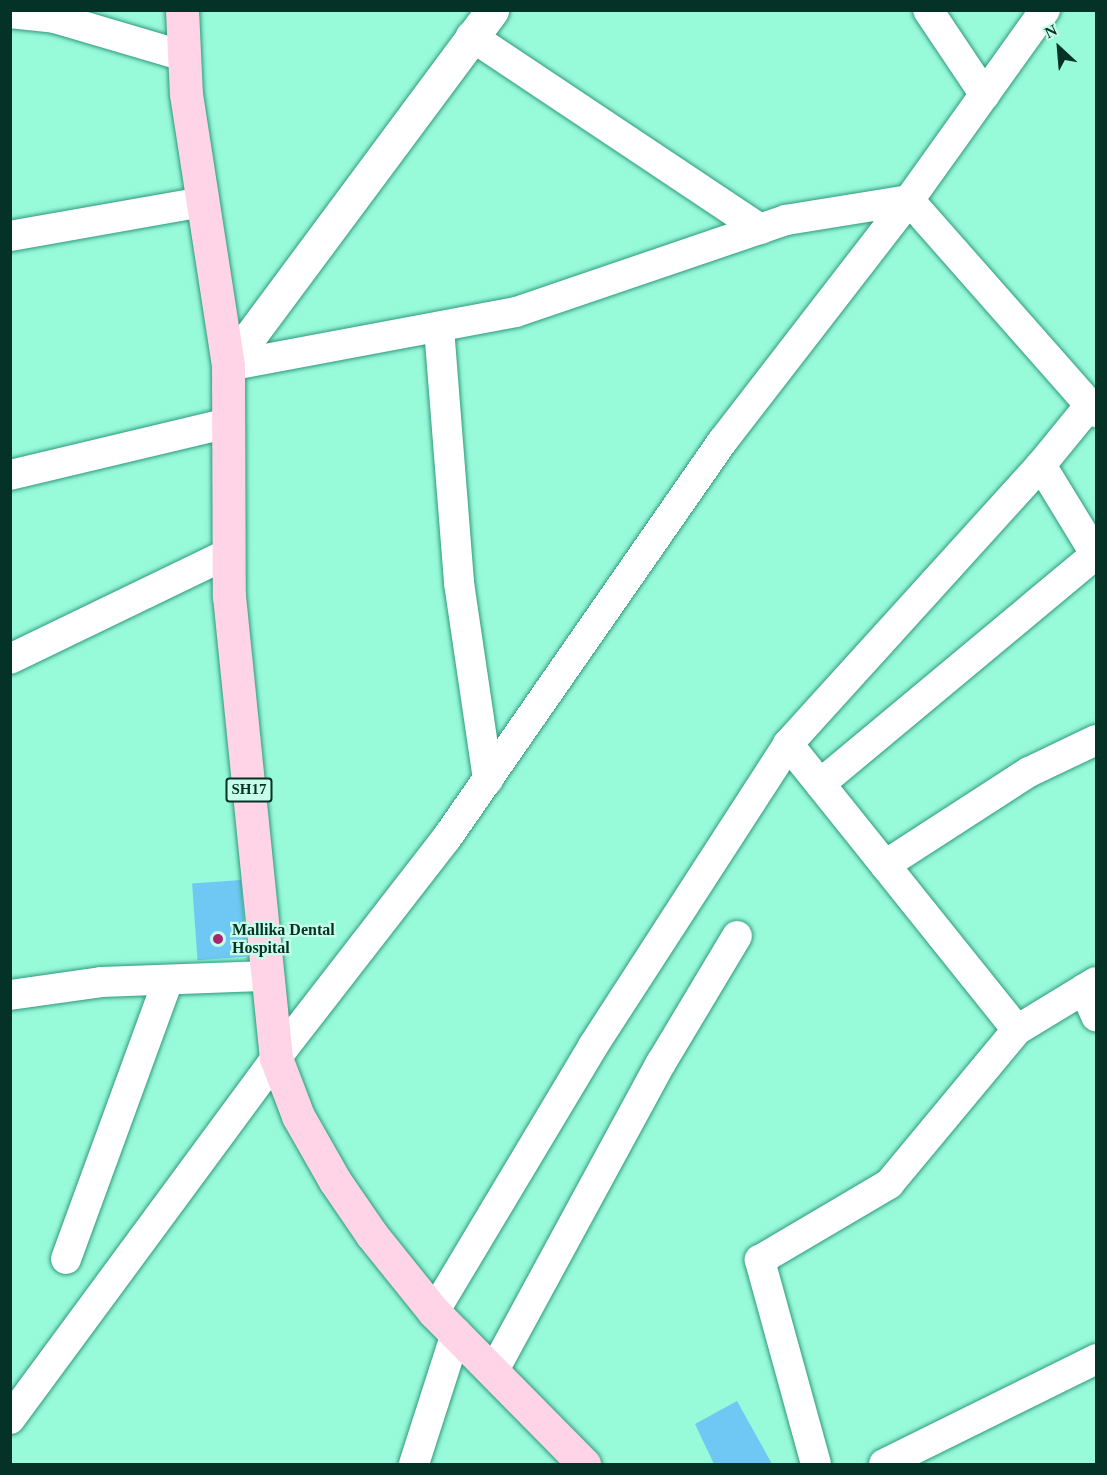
<!DOCTYPE html>
<html>
<head>
<meta charset="utf-8">
<style>
	body { margin:0 }
	#map { position:relative; width:1107px; height:1475px; overflow:hidden; background:#97fad9; font-family:"Times New Roman",serif }
	div>[style] { position:absolute }
	.building>* { inset:0; background:#6fc8f3; transform-origin:0 0 }
	.roads { filter:drop-shadow(0 0 2px #2f997c) drop-shadow(0 0 2px #2f997c) }
	.minor>* { height:30px; margin:-15px; padding:0 15px; transform-origin:15px; border-radius:15px; background:#fff }
	.secondary>* { height:33px; margin:-16.5px; padding:0 16.5px; transform-origin:16.5px; border-radius:16.5px; background:#fff }
	.primary>* { height:33px; margin:-16.5px; padding:0 16.5px; transform-origin:16.5px; border-radius:16.5px; background:#fed4e6 }
	.dots>* { width:16px; height:16px; translate:-50% -50%; box-sizing:border-box; border:3px solid #c6feea; border-radius:50% }
	span { translate:-50% -50%; white-space:nowrap; text-align:center; line-height:1.15; -webkit-text-stroke:4.5px #c6feea; paint-order:stroke }
	.shield-label span { padding:2px 4px; background:#c6feea; border:2px solid; border-radius:4px; -webkit-text-stroke-width:0 }
	.shield-label { font-size:15px; color:#053227; font-weight:700 }
	.poi-label { font-size:16px; color:#053227; font-weight:700 }
	.left { translate:0 -50%; text-align:left }
	.frame { position:absolute; inset:0; border:12px solid #053227; pointer-events:none }
	.north { position:absolute; left:1029px; top:18px; width:60px; height:60px; -webkit-text-stroke:4px #c6feea; paint-order:stroke; rotate:334deg; font-size:16px; font-weight:700; line-height:24px; text-align:center; color:#053227 }
	.north::after { content:''; display:block; margin:auto; width:21px; height:27px; background:#053227; clip-path:polygon(50% 0,100% 100%,50% 72%,0 100%) }
</style>
</head>
<body>
<div id="map">
	<div class="building">
		<div style="left:241px;top:880px;width:77px;height:49px;rotate:86deg"></div>
		<div style="clip-path:polygon(737px 1401px,772px 1464px,714px 1464px,695px 1424px)"></div>
	</div>
	<div class="roads">
		<div class="minor">
			<div style="left:928px;top:10px;width:102px;rotate:56.2deg"></div>
			<div style="left:10px;top:13px;width:45px;rotate:6.3deg"></div>
			<div style="left:55px;top:18px;width:134px;rotate:16.4deg"></div>
			<div style="left:471px;top:36px;width:348px;rotate:33.7deg"></div>
			<div style="left:10px;top:236px;width:195px;rotate:-10deg"></div>
			<div style="left:439px;top:328px;width:256px;rotate:85.5deg"></div>
			<div style="left:459px;top:583px;width:199px;rotate:81.6deg"></div>
			<div style="left:228px;top:366px;width:293px;rotate:-10.6deg"></div>
			<div style="left:516px;top:312px;width:285px;rotate:-18.8deg"></div>
			<div style="left:786px;top:220px;width:125px;rotate:-9.2deg"></div>
			<div style="left:909px;top:200px;width:283px;rotate:48.6deg"></div>
			<div style="left:1041px;top:465px;width:105px;rotate:58.6deg"></div>
			<div style="left:10px;top:475px;width:224px;rotate:-13.4deg"></div>
			<div style="left:10px;top:659px;width:243px;rotate:-25.8deg"></div>
			<div style="left:788px;top:744px;width:366px;rotate:51.3deg"></div>
			<div style="left:820px;top:784px;width:359px;rotate:-39.8deg"></div>
			<div style="left:885px;top:865px;width:171px;rotate:-32.9deg"></div>
			<div style="left:1029px;top:772px;width:74px;rotate:-25.5deg"></div>
			<div style="left:1084px;top:989px;width:30px;rotate:66deg"></div>
			<div style="left:10px;top:995px;width:92px;rotate:-8.1deg"></div>
			<div style="left:101px;top:982px;width:167px;rotate:-2.1deg"></div>
			<div style="left:66px;top:1259px;width:297px;rotate:-69.9deg"></div>
			<div style="left:434px;top:1312px;width:310px;rotate:-59.1deg"></div>
			<div style="left:593px;top:1046px;width:359px;rotate:-57.1deg"></div>
			<div style="left:788px;top:744px;width:377px;rotate:-47.8deg"></div>
			<div style="left:1041px;top:465px;width:77px;rotate:-50.8deg"></div>
			<div style="left:493px;top:1372px;width:352px;rotate:-61.5deg"></div>
			<div style="left:661px;top:1063px;width:148px;rotate:-59.1deg"></div>
			<div style="left:10px;top:1419px;width:448px;rotate:-53.6deg"></div>
			<div style="left:276px;top:1058px;width:277px;rotate:-52.2deg"></div>
			<div style="left:446px;top:839px;width:484px;rotate:-55.2deg"></div>
			<div style="left:722px;top:442px;width:306px;rotate:-52.3deg"></div>
			<div style="left:909px;top:200px;width:234px;rotate:-54.4deg"></div>
			<div style="left:414px;top:1464px;width:138px;rotate:-72.2deg"></div>
			<div style="left:816px;top:1464px;width:212px;rotate:-105.4deg"></div>
			<div style="left:760px;top:1260px;width:150px;rotate:-30.5deg"></div>
			<div style="left:889px;top:1184px;width:200px;rotate:-50.3deg"></div>
			<div style="left:1017px;top:1030px;width:92px;rotate:-31.3deg"></div>
			<div style="left:884px;top:1464px;width:237px;rotate:-26.3deg"></div>
		</div>
		<div class="secondary">
			<div style="left:228px;top:366px;width:443px;rotate:-53.4deg"></div>
		</div>
		<div class="primary">
			<div style="left:182px;top:10px;width:84px;rotate:87.3deg"></div>
			<div style="left:186px;top:94px;width:275px;rotate:81.2deg"></div>
			<div style="left:228px;top:366px;width:230px;rotate:89.8deg"></div>
			<div style="left:229px;top:596px;width:464px;rotate:84.2deg"></div>
			<div style="left:276px;top:1058px;width:62px;rotate:69.2deg"></div>
			<div style="left:298px;top:1116px;width:75px;rotate:60.4deg"></div>
			<div style="left:335px;top:1181px;width:65px;rotate:55.6deg"></div>
			<div style="left:372px;top:1235px;width:99px;rotate:51.2deg"></div>
			<div style="left:434px;top:1312px;width:214px;rotate:45.4deg"></div>
		</div>
	</div>
	<div class="dots">
		<div style="left:218px;top:939px;background:#a92570"></div>
	</div>
	<div class="shield-label">
		<span style="left:249px;top:790px">SH17</span>
	</div>
	<div class="poi-label">
		<span class="left" style="left:232px;top:939px">Mallika Dental<br>Hospital</span>
	</div>
	<div class="frame"></div>
	<div class="north">N</div>
</div>
</body>
</html>
